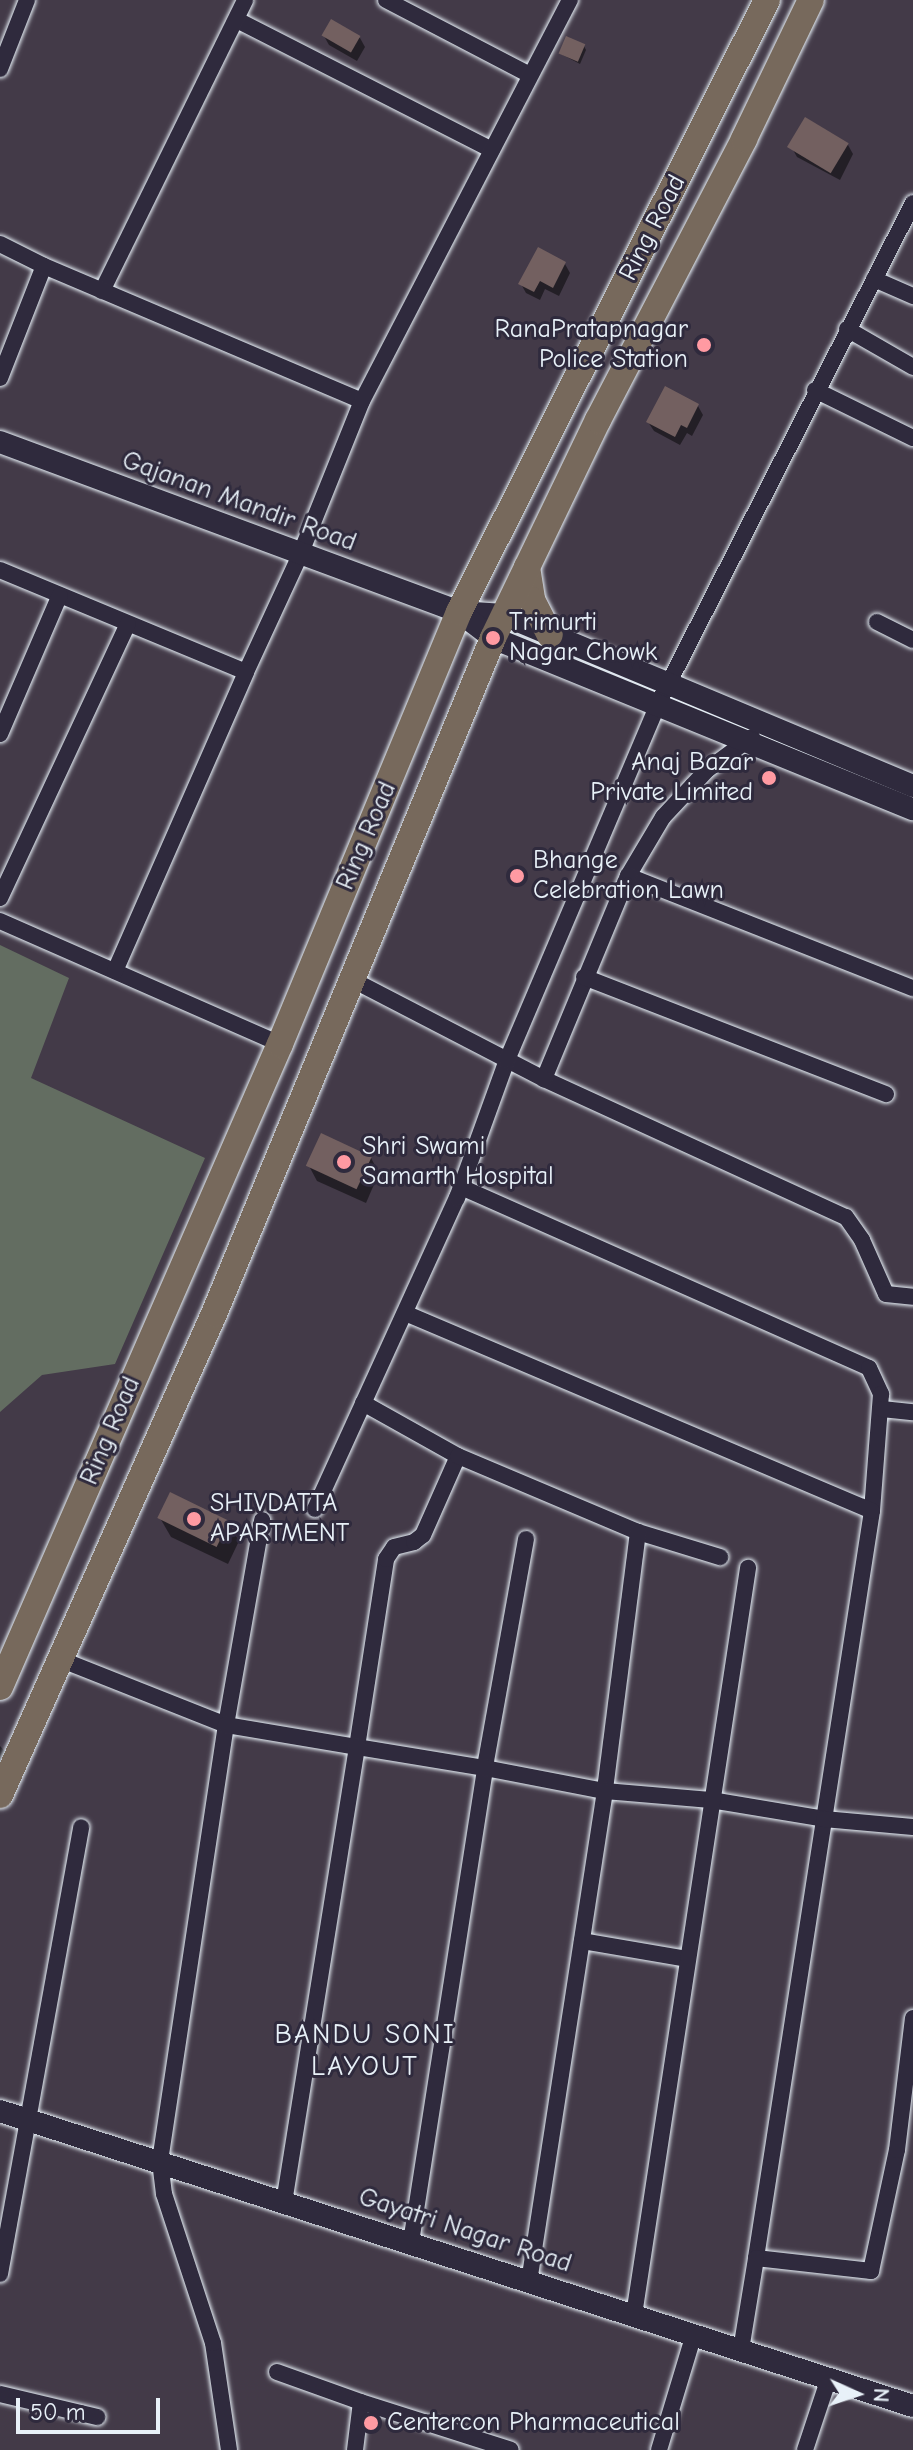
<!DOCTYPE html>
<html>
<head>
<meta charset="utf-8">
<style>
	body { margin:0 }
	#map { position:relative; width:913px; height:2450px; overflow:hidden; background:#433a48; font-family:"Comic Neue",sans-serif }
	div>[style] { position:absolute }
	.green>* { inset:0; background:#636d61 }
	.shadow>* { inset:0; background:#0007 }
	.building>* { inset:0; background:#736060; transform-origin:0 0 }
	.roads { filter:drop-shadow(0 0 2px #e8f1f8) drop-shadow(0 0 2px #e8f1f8) }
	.minor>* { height:16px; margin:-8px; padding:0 8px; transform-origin:8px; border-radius:8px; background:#2f2a3d }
	.tertiary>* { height:22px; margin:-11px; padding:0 11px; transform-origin:11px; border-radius:11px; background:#2f2a3d }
	.primary>* { height:26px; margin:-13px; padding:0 13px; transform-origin:13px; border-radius:13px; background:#77695c }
	.dots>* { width:22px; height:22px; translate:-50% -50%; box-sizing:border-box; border:4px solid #2f2a3d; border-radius:50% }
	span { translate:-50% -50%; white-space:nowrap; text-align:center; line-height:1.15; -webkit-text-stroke:6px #2f2a3d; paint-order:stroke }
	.street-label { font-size:26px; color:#e8f1f8 }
	.poi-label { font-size:26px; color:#e8f1f8 }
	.right { translate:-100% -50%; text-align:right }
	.left { translate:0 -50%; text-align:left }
	.neighbourhood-label { font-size:28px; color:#e8f1f8; letter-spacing:2px }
	.north { position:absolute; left:817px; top:2354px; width:80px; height:80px; -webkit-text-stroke:6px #2f2a3d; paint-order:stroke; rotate:93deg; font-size:22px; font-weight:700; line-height:32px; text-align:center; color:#e8f1f8 }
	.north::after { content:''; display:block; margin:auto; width:28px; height:36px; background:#e8f1f8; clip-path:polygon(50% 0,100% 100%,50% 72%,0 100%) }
	.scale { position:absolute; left:16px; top:2398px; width:144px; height:36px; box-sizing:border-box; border:4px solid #e8f1f8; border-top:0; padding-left:10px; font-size:24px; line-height:28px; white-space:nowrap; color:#e8f1f8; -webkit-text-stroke:6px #2f2a3d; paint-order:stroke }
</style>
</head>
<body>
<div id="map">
	<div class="green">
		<div style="clip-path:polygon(0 945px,69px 978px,31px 1078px,205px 1158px,115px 1364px,42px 1375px,0 1412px)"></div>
	</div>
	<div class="shadow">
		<div style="clip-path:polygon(324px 36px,360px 38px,365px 47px,357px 61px,329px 45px)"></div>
		<div style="clip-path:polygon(584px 46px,586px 50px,580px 64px,561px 54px)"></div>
		<div style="clip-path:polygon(848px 145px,853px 154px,840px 180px,797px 157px,792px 148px)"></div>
		<div style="clip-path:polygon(565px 264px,570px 273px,559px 296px,545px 289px,540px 300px,526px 293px,521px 284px)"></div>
		<div style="clip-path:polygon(698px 406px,703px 415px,692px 436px,687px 433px,680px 445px,654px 431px,648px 422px)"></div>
		<div style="clip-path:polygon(371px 1158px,379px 1173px,366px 1203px,317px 1181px,309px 1166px)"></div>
		<div style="clip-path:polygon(160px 1518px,228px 1522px,239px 1541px,228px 1564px,171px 1537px)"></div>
		<div style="clip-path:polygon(0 1746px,9px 1756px,0 1774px)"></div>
	</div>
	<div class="building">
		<div style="left:331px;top:19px;width:34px;height:19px;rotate:30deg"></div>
		<div style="left:566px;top:36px;width:21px;height:19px;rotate:23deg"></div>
		<div style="left:805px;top:117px;width:51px;height:35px;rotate:31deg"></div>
		<div style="clip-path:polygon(538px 247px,566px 262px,553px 288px,540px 281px,534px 292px,518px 284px)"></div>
		<div style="clip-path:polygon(665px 386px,699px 404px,687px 428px,681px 425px,675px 437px,646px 422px)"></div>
		<div style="left:321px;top:1133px;width:56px;height:36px;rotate:25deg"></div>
		<div style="left:170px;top:1492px;width:66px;height:29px;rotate:26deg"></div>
	</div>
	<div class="roads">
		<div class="minor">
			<div style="left:386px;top:0;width:162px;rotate:27.5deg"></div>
			<div style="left:237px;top:20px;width:286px;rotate:27deg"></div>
			<div style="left:0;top:69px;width:74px;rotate:-68.6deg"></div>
			<div style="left:0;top:244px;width:49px;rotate:26.6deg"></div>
			<div style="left:874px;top:279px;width:43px;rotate:23.6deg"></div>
			<div style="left:102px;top:291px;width:324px;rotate:-63.8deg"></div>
			<div style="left:847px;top:329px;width:76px;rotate:29.9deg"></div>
			<div style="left:0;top:378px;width:120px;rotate:-68.6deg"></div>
			<div style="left:44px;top:266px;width:345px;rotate:23deg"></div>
			<div style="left:815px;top:390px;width:109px;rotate:26.1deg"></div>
			<div style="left:0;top:570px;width:266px;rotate:22.5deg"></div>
			<div style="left:246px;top:672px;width:129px;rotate:-65.2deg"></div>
			<div style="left:300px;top:555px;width:166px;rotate:-68.1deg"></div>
			<div style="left:362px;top:401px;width:452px;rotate:-62.6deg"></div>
			<div style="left:877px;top:622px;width:40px;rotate:26.6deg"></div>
			<div style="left:0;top:734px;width:151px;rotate:-66.7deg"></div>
			<div style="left:752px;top:737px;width:56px;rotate:143.7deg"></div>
			<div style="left:707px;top:770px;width:64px;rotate:133.1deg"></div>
			<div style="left:663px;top:817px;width:69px;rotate:120.7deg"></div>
			<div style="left:628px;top:876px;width:306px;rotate:21.5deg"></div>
			<div style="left:628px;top:876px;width:220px;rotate:112.5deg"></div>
			<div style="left:544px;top:1079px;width:332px;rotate:24.6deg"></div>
			<div style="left:846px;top:1217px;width:28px;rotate:55deg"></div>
			<div style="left:862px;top:1240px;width:59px;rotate:66deg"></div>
			<div style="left:886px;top:1294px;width:27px;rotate:6deg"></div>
			<div style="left:0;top:898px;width:302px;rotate:-65deg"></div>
			<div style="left:0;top:921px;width:306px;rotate:23.7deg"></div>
			<div style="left:115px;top:971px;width:326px;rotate:-66.3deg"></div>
			<div style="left:584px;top:977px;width:324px;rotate:21.2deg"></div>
			<div style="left:353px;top:980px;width:215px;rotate:27.4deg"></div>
			<div style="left:461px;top:1187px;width:446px;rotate:23.9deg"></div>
			<div style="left:869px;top:1368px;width:29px;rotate:65deg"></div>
			<div style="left:881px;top:1394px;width:117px;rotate:94.4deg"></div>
			<div style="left:872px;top:1511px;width:756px;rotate:98.83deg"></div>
			<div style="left:756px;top:2258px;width:116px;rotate:6.4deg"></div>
			<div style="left:871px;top:2271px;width:124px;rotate:-77.9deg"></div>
			<div style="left:897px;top:2150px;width:133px;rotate:-83.1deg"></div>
			<div style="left:405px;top:1313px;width:507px;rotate:22.98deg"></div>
			<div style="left:363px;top:1403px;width:109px;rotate:29.2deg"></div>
			<div style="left:882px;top:1409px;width:31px;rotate:6deg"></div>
			<div style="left:315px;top:1509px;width:342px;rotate:-65.5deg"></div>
			<div style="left:457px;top:1198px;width:147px;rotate:-70.1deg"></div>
			<div style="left:507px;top:1060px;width:387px;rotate:-67deg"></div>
			<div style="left:658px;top:704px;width:562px;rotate:-63.02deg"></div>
			<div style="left:638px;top:1532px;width:86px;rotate:17deg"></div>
			<div style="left:526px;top:1539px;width:233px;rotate:100.2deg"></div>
			<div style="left:485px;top:1768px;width:122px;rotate:10.9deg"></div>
			<div style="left:605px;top:1791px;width:106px;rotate:4.9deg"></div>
			<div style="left:711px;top:1800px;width:115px;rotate:9.5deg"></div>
			<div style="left:824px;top:1819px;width:89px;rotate:5.1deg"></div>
			<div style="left:62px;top:1660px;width:176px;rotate:21.6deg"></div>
			<div style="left:226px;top:1725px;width:208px;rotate:-80deg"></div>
			<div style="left:582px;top:1941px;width:107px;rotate:9.7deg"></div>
			<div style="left:411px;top:2242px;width:480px;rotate:-81.1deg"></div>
			<div style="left:485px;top:1768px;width:130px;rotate:-170.7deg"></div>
			<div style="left:357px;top:1747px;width:190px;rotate:-81.2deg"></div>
			<div style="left:386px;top:1559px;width:14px;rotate:-56deg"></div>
			<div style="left:394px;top:1547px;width:21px;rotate:-14deg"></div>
			<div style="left:414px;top:1542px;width:11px;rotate:-38deg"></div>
			<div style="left:423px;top:1535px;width:86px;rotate:-66.1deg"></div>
			<div style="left:458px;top:1456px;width:195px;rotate:22.9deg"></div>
			<div style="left:638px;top:1532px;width:261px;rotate:97.3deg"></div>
			<div style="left:605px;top:1791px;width:496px;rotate:98.8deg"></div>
			<div style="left:0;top:2274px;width:454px;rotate:-79.7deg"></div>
			<div style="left:634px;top:2315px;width:756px;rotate:-81.32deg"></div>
			<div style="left:741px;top:2350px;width:93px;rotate:-80.7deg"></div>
			<div style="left:277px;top:2372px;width:89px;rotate:19.7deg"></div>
			<div style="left:0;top:2394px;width:100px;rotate:13.3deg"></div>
			<div style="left:229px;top:2450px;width:108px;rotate:-98.5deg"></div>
			<div style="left:213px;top:2343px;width:157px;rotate:-108.2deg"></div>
			<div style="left:164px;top:2194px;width:33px;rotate:-97deg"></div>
			<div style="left:160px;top:2161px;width:441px;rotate:-81.4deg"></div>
			<div style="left:226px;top:1725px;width:133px;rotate:9.5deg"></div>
			<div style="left:357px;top:1747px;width:460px;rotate:99.1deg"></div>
			<div style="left:355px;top:2450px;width:48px;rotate:-82.9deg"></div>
			<div style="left:361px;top:2402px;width:157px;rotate:17.7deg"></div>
			<div style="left:659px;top:2450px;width:121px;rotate:-73.2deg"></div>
			<div style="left:805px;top:2450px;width:76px;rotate:-71.6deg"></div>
		</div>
		<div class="tertiary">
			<div style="left:0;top:442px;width:489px;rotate:20.3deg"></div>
			<div style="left:459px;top:612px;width:45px;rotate:3.8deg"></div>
			<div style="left:504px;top:615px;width:443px;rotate:22.7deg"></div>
			<div style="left:459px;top:612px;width:43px;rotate:37.4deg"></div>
			<div style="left:493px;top:638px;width:453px;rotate:22.2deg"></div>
			<div style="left:0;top:2111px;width:959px;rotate:17.91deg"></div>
		</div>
		<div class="primary">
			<div style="left:527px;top:567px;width:33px;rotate:81deg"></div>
			<div style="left:532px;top:600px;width:39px;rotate:63deg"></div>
			<div style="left:0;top:1687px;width:701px;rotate:-66.47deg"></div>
			<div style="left:280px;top:1044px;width:468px;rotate:-67.5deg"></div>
			<div style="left:459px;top:612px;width:685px;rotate:-63.29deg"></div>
			<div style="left:0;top:1795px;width:526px;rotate:-66.02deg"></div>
			<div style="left:214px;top:1314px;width:731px;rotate:-67.57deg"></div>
			<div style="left:493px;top:638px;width:242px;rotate:-64.3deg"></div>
			<div style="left:598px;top:420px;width:317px;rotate:-62.5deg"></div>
			<div style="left:744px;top:139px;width:154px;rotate:-64.3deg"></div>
		</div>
	</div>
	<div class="dots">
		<div style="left:704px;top:345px;background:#ff9aa2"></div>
		<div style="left:493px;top:638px;background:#ff9aa2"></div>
		<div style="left:769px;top:778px;background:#ff9aa2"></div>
		<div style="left:517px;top:876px;background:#ff9aa2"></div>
		<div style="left:344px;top:1162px;background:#ff9aa2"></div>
		<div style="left:194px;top:1519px;background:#ff9aa2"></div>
		<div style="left:371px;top:2423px;background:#ff9aa2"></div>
	</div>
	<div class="street-label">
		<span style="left:653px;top:228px;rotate:-63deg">Ring Road</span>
		<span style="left:239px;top:502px;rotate:20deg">Gajanan Mandir Road</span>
		<span style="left:367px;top:836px;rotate:-67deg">Ring Road</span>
		<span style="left:111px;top:1431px;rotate:-67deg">Ring Road</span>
		<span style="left:465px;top:2231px;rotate:18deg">Gayatri Nagar Road</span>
	</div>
	<div class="poi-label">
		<span class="right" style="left:688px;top:345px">RanaPratapnagar<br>Police Station</span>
		<span class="left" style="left:509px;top:638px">Trimurti<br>Nagar Chowk</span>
		<span class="right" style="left:753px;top:778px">Anaj Bazar<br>Private Limited</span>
		<span class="left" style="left:533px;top:876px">Bhange<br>Celebration Lawn</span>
		<span class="left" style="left:362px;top:1162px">Shri Swami<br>Samarth Hospital</span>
		<span class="left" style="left:210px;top:1519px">SHIVDATTA<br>APARTMENT</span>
		<span class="left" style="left:387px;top:2423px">Centercon Pharmaceutical</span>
	</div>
	<div class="neighbourhood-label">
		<span style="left:365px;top:2050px">BANDU SONI<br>LAYOUT</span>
	</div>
	<div class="north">N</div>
	<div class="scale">50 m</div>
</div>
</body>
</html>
